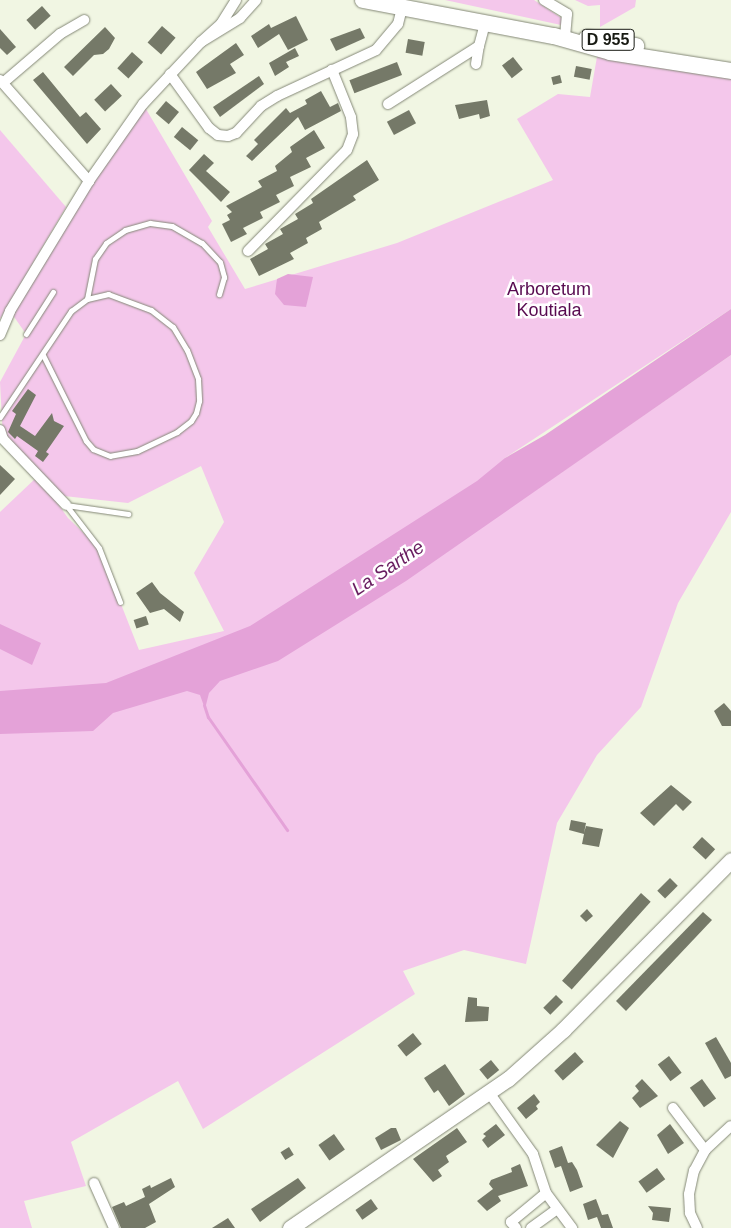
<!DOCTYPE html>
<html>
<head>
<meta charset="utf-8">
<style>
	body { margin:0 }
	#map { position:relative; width:731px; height:1228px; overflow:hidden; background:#f1f6e3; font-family:Arial,sans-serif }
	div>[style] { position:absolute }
	.green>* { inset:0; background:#f4c7eb }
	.water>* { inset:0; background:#e4a2d8 }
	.stream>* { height:3px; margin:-1.5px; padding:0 1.5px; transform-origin:1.5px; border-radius:1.5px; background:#e4a2d8 }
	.building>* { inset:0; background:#757968; transform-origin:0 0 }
	.roads { filter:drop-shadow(0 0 1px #848877) drop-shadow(0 0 1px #848877) }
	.lane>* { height:5px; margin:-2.5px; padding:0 2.5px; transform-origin:2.5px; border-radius:2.5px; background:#fff }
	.street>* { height:10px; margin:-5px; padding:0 5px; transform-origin:5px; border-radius:5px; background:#fff }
	.secondary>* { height:15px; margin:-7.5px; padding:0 7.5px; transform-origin:7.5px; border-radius:7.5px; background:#fff }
	.primary>* { height:16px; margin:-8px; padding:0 8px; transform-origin:8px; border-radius:8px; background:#fff }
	span { translate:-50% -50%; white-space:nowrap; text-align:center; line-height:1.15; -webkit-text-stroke:5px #fff; paint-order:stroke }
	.shield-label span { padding:1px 4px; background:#fff; border:1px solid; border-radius:4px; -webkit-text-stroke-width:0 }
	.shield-label { font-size:16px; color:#181a13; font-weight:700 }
	.park-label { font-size:18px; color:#580a50 }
	.water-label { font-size:19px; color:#691e60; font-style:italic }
</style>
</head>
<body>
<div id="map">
	<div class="green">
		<div style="clip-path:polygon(445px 0,534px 0,563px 19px,561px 25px)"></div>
		<div style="clip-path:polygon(575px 0,636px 0,635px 7px,600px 27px,600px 5px,588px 6px)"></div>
		<div style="clip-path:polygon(598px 51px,731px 74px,731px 309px,505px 458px,523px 499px,731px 355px,731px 512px,678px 603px,641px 707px,597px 755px,557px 823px,526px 964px,464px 950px,403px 971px,415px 994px,203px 1129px,178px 1081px,71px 1142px,86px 1186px,24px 1201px,32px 1228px,0 1228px,0 512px,38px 476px,68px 518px,99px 548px,139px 650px,224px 631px,194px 573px,224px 522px,201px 466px,128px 503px,64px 496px,3px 439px,0 382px,26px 334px,10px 311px,143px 104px,212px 221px,208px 227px,245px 289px,397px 243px,553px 180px,517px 119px,558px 94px,590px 97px)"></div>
		<div style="clip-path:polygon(0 130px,66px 207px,0 319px)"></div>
	</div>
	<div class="water">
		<div style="clip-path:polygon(288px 274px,313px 277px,306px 307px,284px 305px,275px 294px,277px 279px)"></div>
		<div style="clip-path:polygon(731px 309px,731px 355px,406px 581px,278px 661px,220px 681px,209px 693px,205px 709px,200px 695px,187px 691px,113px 713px,93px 731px,0 734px,0 691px,106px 683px,250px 626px,477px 481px,505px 458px,545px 435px)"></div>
		<div style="clip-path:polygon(0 624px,41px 643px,32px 665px,0 649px)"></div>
	</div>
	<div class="stream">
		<div style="left:204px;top:705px;width:13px;rotate:72deg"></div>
		<div style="left:208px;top:717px;width:138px;rotate:55deg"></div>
	</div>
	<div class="building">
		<div style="left:42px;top:6px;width:13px;height:21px;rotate:48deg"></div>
		<div style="clip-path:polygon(296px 16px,308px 40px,288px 50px,279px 34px,258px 48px,251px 36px,269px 24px,271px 28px)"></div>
		<div style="left:162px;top:26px;width:18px;height:22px;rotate:41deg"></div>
		<div style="clip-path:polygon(105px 27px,115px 38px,109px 49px,103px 54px,94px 55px,73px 76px,64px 67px)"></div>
		<div style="clip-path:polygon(360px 28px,365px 38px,336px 51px,330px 39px)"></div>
		<div style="clip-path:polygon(0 29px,16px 47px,7px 55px,0 48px)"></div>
		<div style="left:408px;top:39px;width:17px;height:14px;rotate:10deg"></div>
		<div style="clip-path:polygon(236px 43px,244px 55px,230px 64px,236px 73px,207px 89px,196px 72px)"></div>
		<div style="clip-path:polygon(295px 48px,299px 56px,286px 62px,289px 67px,275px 76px,269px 63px)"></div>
		<div style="left:132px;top:52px;width:15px;height:22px;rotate:42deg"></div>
		<div style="left:513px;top:57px;width:16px;height:14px;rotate:52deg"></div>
		<div style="left:397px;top:62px;width:14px;height:51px;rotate:69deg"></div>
		<div style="left:576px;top:66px;width:16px;height:11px;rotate:11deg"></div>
		<div style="clip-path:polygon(43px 72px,80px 117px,86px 112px,101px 129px,87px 144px,33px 80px)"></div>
		<div style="left:560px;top:75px;width:8px;height:9px;rotate:76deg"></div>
		<div style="clip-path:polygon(259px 76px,264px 84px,220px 117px,213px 107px)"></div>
		<div style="left:111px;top:84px;width:16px;height:23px;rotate:47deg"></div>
		<div style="clip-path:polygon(321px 91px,330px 107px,338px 103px,341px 111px,305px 130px,298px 117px,252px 161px,246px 156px,258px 144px,254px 140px,286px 108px,290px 113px,307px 104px,305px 100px)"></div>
		<div style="clip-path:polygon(487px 100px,490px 116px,480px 119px,479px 114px,459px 119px,455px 105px)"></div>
		<div style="left:166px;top:101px;width:17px;height:16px;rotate:40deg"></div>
		<div style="left:409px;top:110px;width:15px;height:25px;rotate:62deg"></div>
		<div style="left:182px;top:127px;width:21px;height:13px;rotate:39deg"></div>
		<div style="clip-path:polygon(314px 130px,325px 148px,306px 158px,311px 167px,290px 177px,294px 186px,276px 195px,280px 202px,260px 212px,263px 218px,243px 228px,247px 234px,231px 242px,222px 224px,230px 220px,227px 215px,232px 212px,226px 206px,262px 187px,258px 181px,277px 171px,275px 166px,292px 152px,290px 147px)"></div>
		<div style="clip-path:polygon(204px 154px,214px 163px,206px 171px,230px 192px,221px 202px,189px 170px)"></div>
		<div style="clip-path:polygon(367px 160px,379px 180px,353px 196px,356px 200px,319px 222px,322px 229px,306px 238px,308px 243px,290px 253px,294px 259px,259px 276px,250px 259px,268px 249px,265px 244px,283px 234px,280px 229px,298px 219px,295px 214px,313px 203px,311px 199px)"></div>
		<div style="clip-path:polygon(28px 389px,36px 395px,20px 426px,35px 436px,52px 413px,54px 421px,64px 426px,46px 452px,49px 454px,43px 462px,35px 456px,38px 451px,17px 436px,15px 439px,8px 432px,16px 414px,12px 411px)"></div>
		<div style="clip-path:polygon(0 465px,15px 479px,0 495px)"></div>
		<div style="clip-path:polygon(152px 582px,160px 593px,184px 612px,180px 622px,164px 609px,150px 613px,136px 593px)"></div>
		<div style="left:146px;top:616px;width:9px;height:13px;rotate:72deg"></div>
		<div style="clip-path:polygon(724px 703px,731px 711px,731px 726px,722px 726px,714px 711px)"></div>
		<div style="clip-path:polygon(671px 785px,692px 802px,683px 811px,676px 804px,654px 826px,640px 813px)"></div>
		<div style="clip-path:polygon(571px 820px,586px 823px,584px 833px,586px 826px,603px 829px,599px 847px,582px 844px,584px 834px,569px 830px)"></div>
		<div style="left:702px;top:837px;width:18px;height:14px;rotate:43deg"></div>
		<div style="left:670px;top:878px;width:11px;height:18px;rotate:45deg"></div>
		<div style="left:641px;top:893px;width:13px;height:118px;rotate:42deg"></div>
		<div style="clip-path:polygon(587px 909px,593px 916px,586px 922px,580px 916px)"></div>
		<div style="clip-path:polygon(703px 912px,712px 920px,626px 1011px,616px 1001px)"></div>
		<div style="left:556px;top:995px;width:10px;height:18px;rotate:45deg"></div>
		<div style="clip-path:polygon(468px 997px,477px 998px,477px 1006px,489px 1007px,488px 1021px,465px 1022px)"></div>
		<div style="left:413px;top:1033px;width:14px;height:20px;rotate:51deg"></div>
		<div style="clip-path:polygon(716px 1037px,731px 1063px,731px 1076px,725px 1079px,705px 1043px)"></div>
		<div style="left:575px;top:1052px;width:13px;height:28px;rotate:48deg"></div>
		<div style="left:669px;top:1056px;width:21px;height:14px;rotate:53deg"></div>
		<div style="left:491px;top:1060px;width:13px;height:15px;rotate:51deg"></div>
		<div style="clip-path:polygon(445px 1064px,465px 1094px,449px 1106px,438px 1090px,434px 1093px,424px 1078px)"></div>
		<div style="clip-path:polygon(642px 1079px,658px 1096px,640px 1108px,632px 1098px,639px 1091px,635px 1086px)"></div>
		<div style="left:702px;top:1079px;width:24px;height:15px;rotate:54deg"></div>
		<div style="clip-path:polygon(534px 1094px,540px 1102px,536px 1106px,538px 1109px,526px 1119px,517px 1108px)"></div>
		<div style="clip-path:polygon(620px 1121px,629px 1128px,613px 1158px,596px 1145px)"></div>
		<div style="clip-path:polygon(496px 1124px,505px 1135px,488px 1148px,482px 1140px,486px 1136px,483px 1134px)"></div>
		<div style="clip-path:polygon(670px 1124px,684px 1143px,668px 1154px,657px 1135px)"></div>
		<div style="clip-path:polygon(391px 1128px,396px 1128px,401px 1140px,381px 1150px,375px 1138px)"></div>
		<div style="clip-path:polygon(457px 1128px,467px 1142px,446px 1156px,449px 1162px,438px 1170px,442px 1176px,433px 1182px,413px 1159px)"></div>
		<div style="left:334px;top:1134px;width:19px;height:19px;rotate:55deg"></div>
		<div style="clip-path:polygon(562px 1146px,568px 1163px,572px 1162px,577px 1170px,583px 1187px,570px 1192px,561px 1166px,555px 1168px,549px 1151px)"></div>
		<div style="left:289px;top:1147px;width:9px;height:10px;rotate:58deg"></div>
		<div style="clip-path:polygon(520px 1164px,528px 1186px,498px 1196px,501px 1201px,487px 1211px,477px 1201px,493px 1189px,489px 1184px,491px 1180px,512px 1172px,511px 1168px)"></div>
		<div style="left:657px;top:1168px;width:14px;height:23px;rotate:54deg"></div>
		<div style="clip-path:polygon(171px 1178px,175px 1187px,149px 1204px,156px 1222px,145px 1228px,121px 1228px,112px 1207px,124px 1202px,126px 1206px,145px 1197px,142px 1189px,150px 1185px,151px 1188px)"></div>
		<div style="clip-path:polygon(298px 1178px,306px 1188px,260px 1222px,251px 1209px)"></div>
		<div style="left:371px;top:1199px;width:12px;height:19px;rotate:55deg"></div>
		<div style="clip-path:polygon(596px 1199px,602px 1215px,608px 1214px,613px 1228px,601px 1228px,597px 1217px,588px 1220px,583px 1204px)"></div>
		<div style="clip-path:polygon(648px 1206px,671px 1208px,669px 1222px,652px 1220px,653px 1213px)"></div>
		<div style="clip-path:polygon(228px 1218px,235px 1228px,212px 1228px)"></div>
	</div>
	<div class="roads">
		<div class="lane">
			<div style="left:87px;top:299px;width:41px;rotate:-78.7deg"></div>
			<div style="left:95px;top:259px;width:19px;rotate:-55deg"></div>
			<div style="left:106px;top:243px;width:23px;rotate:-34deg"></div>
			<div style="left:125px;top:230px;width:26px;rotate:-16deg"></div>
			<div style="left:150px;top:223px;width:22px;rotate:8deg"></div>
			<div style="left:172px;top:226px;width:34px;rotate:30deg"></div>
			<div style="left:202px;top:243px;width:26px;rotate:47deg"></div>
			<div style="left:220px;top:262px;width:16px;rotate:75deg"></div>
			<div style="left:224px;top:277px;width:18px;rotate:106deg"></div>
			<div style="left:26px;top:334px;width:50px;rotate:-57.3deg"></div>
			<div style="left:0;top:417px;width:128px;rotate:-56.2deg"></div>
			<div style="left:71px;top:311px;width:20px;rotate:-37deg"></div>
			<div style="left:87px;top:299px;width:22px;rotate:-13deg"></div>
			<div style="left:108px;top:294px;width:46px;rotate:20.4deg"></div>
			<div style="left:151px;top:310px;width:28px;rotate:38deg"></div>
			<div style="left:173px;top:327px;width:27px;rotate:59deg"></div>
			<div style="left:187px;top:350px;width:31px;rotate:69deg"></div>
			<div style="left:198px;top:379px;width:22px;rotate:87deg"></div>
			<div style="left:199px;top:401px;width:12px;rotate:104deg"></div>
			<div style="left:196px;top:413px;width:9px;rotate:122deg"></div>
			<div style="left:191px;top:421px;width:18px;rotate:142deg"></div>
			<div style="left:177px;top:432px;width:44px;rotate:154.6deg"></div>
			<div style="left:137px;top:451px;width:27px;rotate:170deg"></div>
			<div style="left:110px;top:456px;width:18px;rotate:-158deg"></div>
			<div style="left:93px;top:449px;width:11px;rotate:-131deg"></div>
			<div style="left:86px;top:441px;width:96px;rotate:-116.6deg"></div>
			<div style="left:66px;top:505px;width:54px;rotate:52.5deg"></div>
			<div style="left:99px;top:548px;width:58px;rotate:68.7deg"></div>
			<div style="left:66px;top:505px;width:63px;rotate:8.3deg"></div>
		</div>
		<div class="street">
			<div style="left:236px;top:0;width:28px;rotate:122deg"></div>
			<div style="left:221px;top:24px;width:27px;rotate:138deg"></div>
			<div style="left:201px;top:42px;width:46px;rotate:-31.6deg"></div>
			<div style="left:240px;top:18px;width:24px;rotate:-48deg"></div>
			<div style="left:544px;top:0;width:27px;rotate:31deg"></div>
			<div style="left:567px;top:14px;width:24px;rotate:95deg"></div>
			<div style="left:476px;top:64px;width:18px;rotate:-81deg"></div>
			<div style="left:170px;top:74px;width:67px;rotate:54.2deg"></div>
			<div style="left:209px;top:128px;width:11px;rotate:38deg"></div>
			<div style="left:218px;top:135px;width:10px;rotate:6deg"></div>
			<div style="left:228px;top:136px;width:9px;rotate:-21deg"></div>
			<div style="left:236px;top:133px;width:37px;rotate:-47deg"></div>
			<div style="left:261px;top:106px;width:19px;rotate:-32deg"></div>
			<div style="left:277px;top:96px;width:109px;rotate:-24.9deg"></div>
			<div style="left:376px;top:50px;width:34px;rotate:-50deg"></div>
			<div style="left:398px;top:24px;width:16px;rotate:-76deg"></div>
			<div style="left:0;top:80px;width:135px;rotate:48.6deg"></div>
			<div style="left:4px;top:82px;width:74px;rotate:-40.6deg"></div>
			<div style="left:60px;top:34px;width:28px;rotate:-30deg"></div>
			<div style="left:388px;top:104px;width:108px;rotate:-32.5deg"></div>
			<div style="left:479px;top:46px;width:24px;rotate:-75deg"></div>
			<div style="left:248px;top:251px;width:141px;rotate:-45.6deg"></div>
			<div style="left:347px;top:150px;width:17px;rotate:-69deg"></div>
			<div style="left:353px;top:134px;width:17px;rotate:-97deg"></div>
			<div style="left:351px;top:117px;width:51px;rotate:-112deg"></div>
			<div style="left:0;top:335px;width:26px;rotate:-67deg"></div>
			<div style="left:10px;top:311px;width:152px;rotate:-58.7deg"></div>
			<div style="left:89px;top:181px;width:94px;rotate:-55deg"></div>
			<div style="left:143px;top:104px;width:85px;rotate:-46.9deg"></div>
			<div style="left:0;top:430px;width:9px;rotate:72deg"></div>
			<div style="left:3px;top:439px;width:91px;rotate:46.3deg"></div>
			<div style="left:490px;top:1094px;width:74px;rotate:54.4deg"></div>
			<div style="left:533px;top:1154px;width:41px;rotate:71.6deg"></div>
			<div style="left:546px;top:1193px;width:44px;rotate:53.4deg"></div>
			<div style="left:673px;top:1108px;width:53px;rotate:52.7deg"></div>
			<div style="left:94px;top:1183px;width:49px;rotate:66deg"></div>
			<div style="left:516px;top:1228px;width:8px;rotate:-130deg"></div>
			<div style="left:511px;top:1222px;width:45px;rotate:-39.6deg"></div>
			<div style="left:531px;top:1228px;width:32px;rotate:-36deg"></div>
			<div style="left:697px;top:1228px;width:17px;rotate:-115deg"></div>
			<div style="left:690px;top:1213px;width:19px;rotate:-93deg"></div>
			<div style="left:689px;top:1194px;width:24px;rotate:-78deg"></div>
			<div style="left:694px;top:1171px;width:24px;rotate:-62deg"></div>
			<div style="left:705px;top:1150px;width:35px;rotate:-43deg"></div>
		</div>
		<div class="secondary">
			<div style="left:290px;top:1228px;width:264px;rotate:-34.4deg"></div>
			<div style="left:508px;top:1079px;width:74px;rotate:-41.7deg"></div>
			<div style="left:563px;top:1030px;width:239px;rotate:-45.3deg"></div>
		</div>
		<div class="primary">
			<div style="left:363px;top:0;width:194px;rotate:10.7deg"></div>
			<div style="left:554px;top:36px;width:58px;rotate:15.9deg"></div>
			<div style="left:610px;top:52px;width:122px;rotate:8.9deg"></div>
			<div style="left:587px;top:38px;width:50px;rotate:9.3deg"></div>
		</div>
	</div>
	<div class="shield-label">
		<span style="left:608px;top:40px">D 955</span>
	</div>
	<div class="park-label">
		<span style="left:549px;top:300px">Arboretum<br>Koutiala</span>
	</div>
	<div class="water-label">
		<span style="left:388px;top:568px;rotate:-34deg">La Sarthe</span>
	</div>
</div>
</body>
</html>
